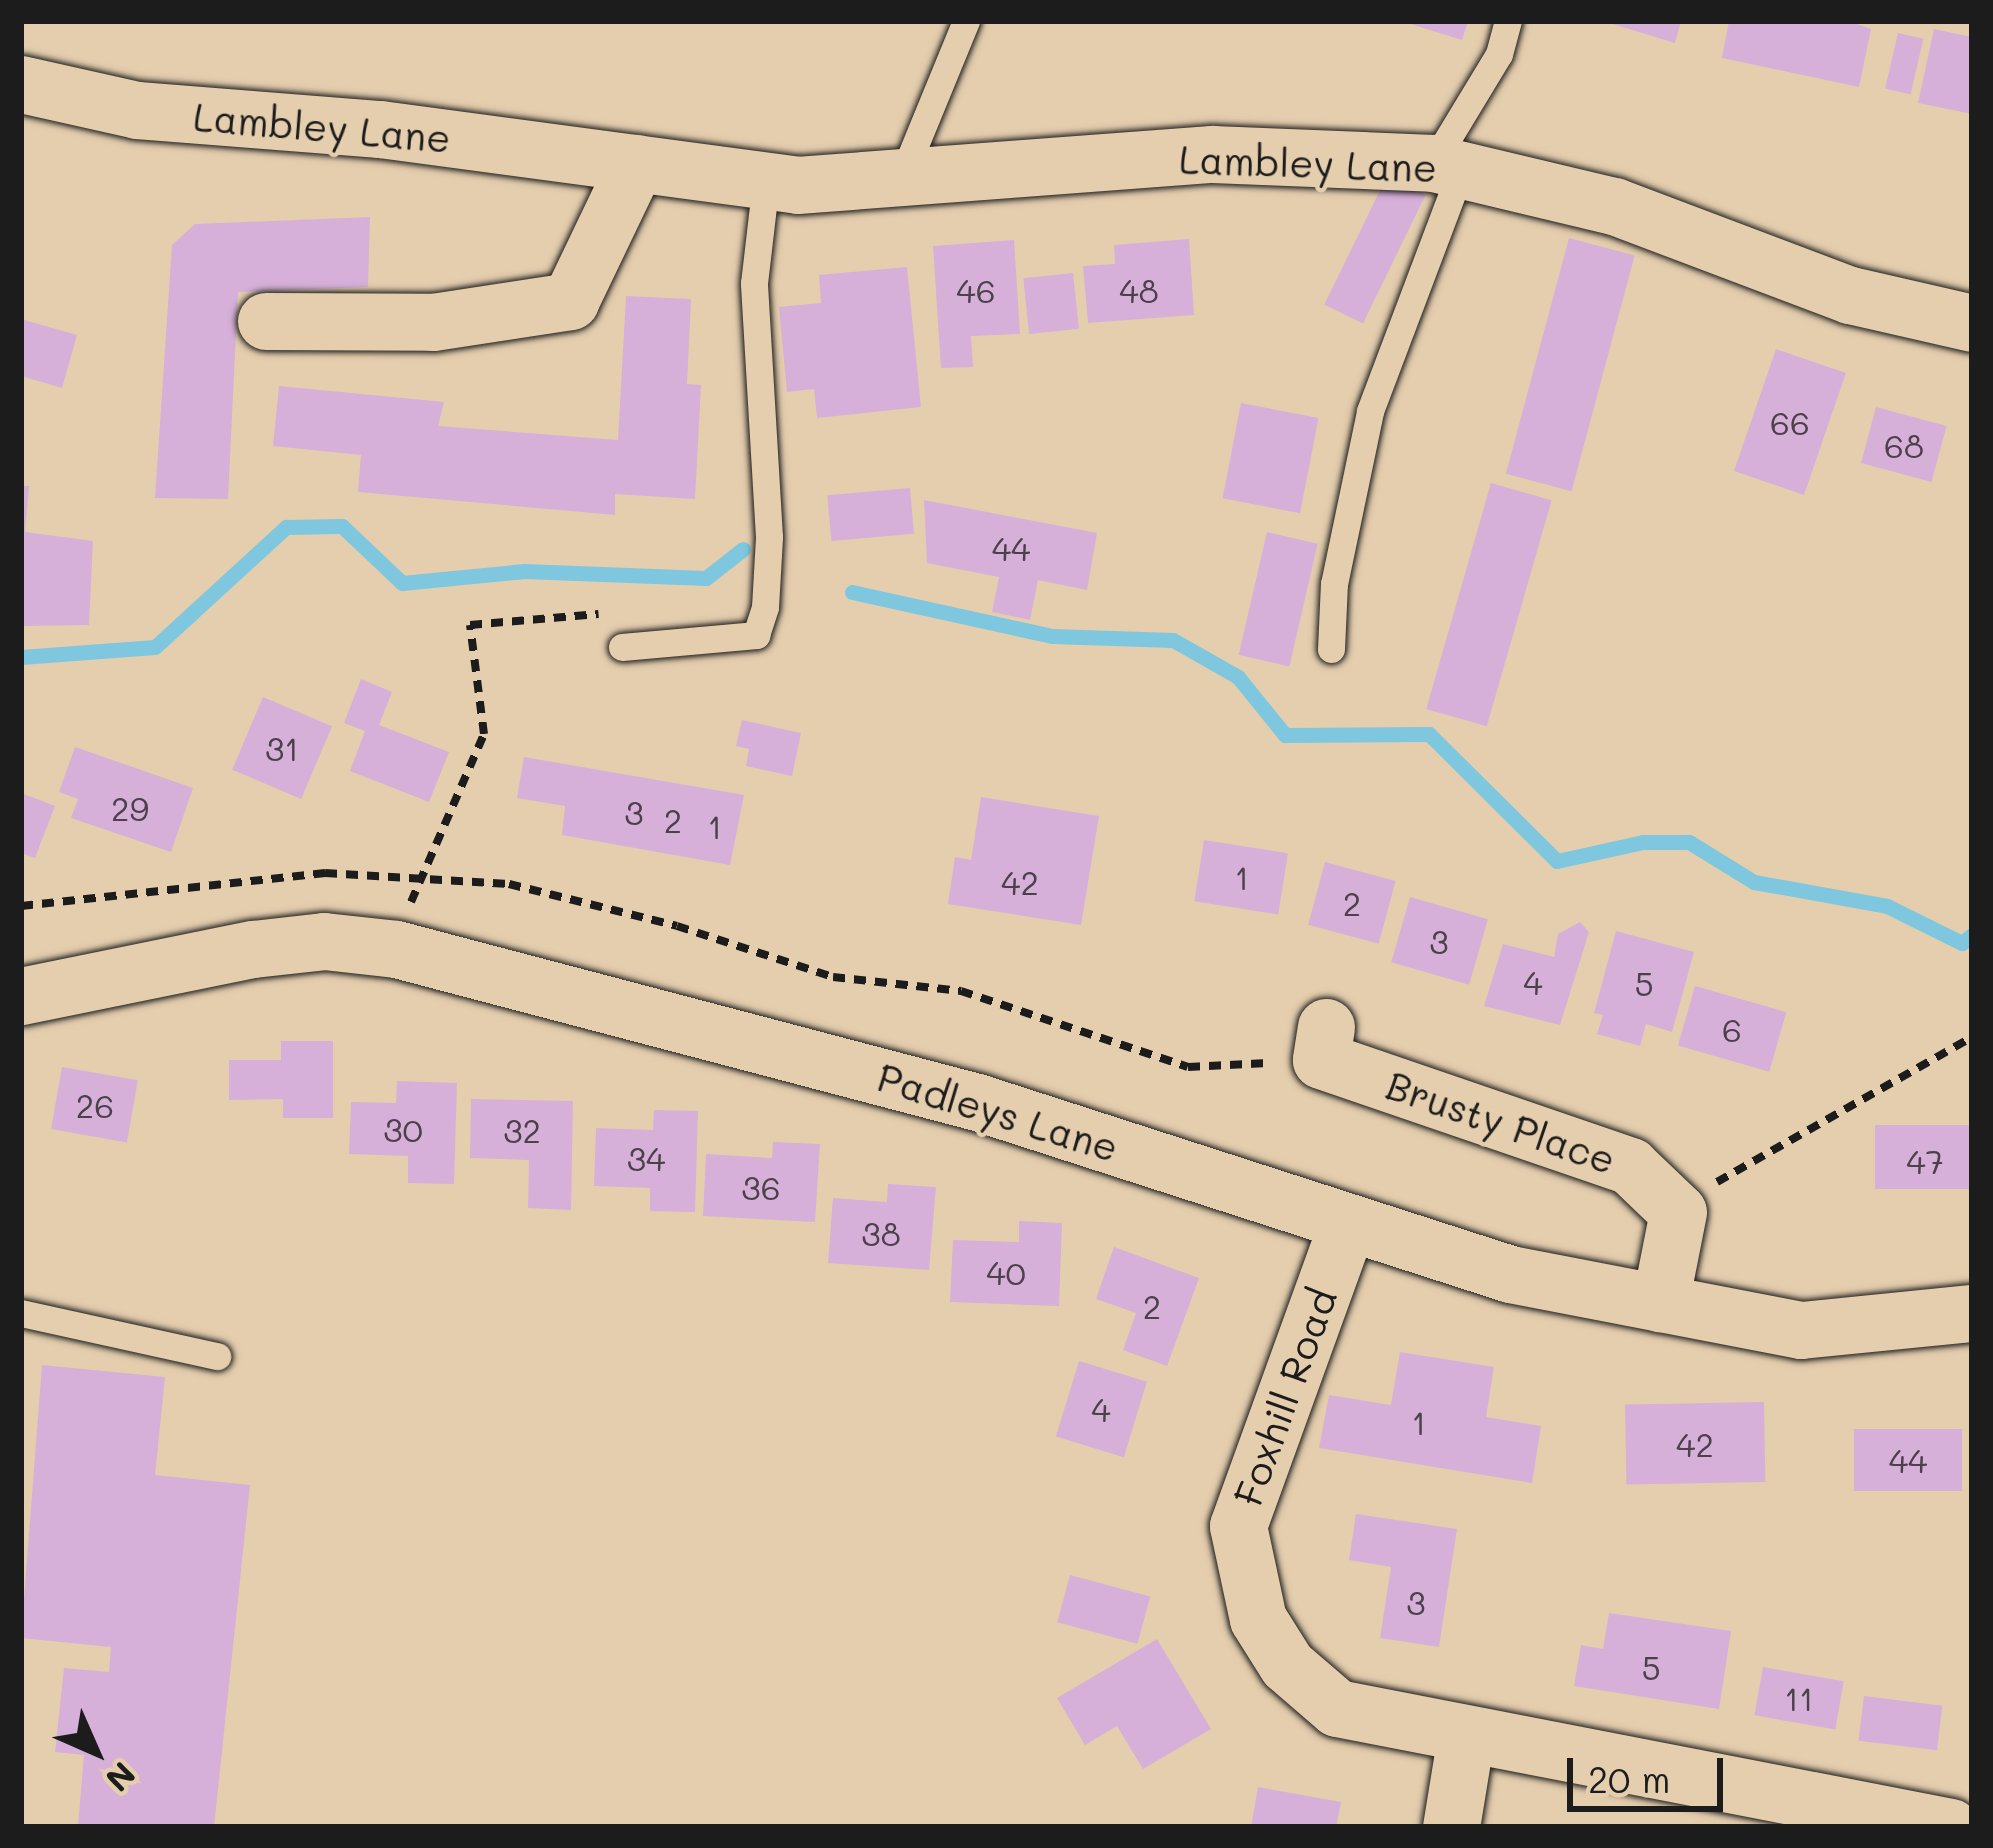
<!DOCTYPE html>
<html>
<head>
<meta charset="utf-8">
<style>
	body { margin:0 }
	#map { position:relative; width:1993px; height:1848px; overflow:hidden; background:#e5ceae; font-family:Mali,sans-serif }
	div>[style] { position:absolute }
	.stream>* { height:15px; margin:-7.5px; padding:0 7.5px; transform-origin:7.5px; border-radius:7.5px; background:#7ec7de }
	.building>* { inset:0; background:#d6b0d8; transform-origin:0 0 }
	.path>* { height:8px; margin-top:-4px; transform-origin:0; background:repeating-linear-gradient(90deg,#1c1c1c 0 12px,transparent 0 21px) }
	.roads { filter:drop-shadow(0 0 3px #1c1c1c) drop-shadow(0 0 3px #1c1c1c) }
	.lane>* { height:27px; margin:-13.5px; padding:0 13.5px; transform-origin:13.5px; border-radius:13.5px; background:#e5ceae }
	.street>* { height:57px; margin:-28.5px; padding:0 28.5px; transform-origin:28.5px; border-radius:28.5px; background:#e5ceae }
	span { translate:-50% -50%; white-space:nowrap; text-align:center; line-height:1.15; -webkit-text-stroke:9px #e5ceae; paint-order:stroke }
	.number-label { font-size:33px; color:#4a414b }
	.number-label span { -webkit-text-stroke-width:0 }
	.street-label { font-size:39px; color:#1c1c1c }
	.frame { position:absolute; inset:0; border:24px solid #1c1c1c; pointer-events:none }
	.north { position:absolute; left:36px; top:1692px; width:120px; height:120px; -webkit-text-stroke:9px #e5ceae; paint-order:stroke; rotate:135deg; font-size:33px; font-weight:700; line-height:48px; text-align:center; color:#1c1c1c }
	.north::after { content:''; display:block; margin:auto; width:42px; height:54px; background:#1c1c1c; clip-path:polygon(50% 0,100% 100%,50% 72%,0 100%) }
	.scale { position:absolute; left:1567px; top:1758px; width:156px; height:54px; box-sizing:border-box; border:6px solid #1c1c1c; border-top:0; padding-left:15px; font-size:36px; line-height:42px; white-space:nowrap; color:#1c1c1c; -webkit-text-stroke:9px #e5ceae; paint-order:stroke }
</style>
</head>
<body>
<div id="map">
	<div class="stream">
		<div style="left:852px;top:592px;width:205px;rotate:12.4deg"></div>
		<div style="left:1052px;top:636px;width:121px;rotate:1.9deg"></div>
		<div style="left:1173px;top:640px;width:75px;rotate:29.6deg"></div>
		<div style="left:1238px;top:677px;width:75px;rotate:51deg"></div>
		<div style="left:1285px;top:735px;width:144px;rotate:-0.4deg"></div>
		<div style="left:1429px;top:734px;width:180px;rotate:44.8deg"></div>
		<div style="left:1557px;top:861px;width:88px;rotate:-12.5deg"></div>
		<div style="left:1643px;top:842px;width:46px"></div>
		<div style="left:1689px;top:842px;width:76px;rotate:31.6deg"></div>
		<div style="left:1754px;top:882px;width:135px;rotate:10.2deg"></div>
		<div style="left:1887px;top:906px;width:84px;rotate:26.3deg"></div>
		<div style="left:1962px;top:943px;width:13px;rotate:-39deg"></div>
		<div style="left:21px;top:657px;width:134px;rotate:-4.3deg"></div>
		<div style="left:155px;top:647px;width:178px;rotate:-42.5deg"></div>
		<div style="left:286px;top:527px;width:56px;rotate:-1deg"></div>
		<div style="left:342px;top:526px;width:83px;rotate:43.5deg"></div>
		<div style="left:402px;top:583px;width:123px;rotate:-5.6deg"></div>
		<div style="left:524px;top:571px;width:182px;rotate:2.2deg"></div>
		<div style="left:706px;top:578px;width:47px;rotate:-38.1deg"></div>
	</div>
	<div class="building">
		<div style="clip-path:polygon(1401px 21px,1468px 21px,1462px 40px)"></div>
		<div style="clip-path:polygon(1603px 21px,1681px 21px,1675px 43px)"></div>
		<div style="clip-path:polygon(1729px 21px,1848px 21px,1871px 29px,1859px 87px,1722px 58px)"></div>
		<div style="clip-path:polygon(1934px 29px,1972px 37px,1972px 114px,1918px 103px)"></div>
		<div style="left:1898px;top:33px;width:26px;height:57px;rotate:13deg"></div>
		<div style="left:1387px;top:176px;width:43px;height:143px;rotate:26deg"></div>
		<div style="clip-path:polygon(370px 217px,368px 287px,238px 292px,228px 499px,155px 498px,172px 245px,195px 224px)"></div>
		<div style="left:1569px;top:238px;width:68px;height:244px;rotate:15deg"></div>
		<div style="clip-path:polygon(1189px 239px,1194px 315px,1088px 323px,1083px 266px,1115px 264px,1114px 245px)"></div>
		<div style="clip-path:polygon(1014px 240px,1020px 334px,971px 336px,973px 367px,941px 368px,933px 246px)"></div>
		<div style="clip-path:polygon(907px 267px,921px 407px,817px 418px,814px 389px,787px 392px,779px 307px,821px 303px,819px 275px)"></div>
		<div style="left:1073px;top:273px;width:56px;height:50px;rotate:84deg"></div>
		<div style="clip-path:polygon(626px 296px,691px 299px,687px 384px,701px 385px,695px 499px,615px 494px,615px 515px,358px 492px,361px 455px,273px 446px,279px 386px,444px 402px,438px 426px,618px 440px)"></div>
		<div style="clip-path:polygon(21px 319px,77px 335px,62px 388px,21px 376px)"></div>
		<div style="left:1776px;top:349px;width:74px;height:129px;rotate:19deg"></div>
		<div style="left:1241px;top:403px;width:79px;height:97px;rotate:11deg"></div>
		<div style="left:1876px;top:407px;width:73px;height:58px;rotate:15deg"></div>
		<div style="left:1491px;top:483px;width:63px;height:235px;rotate:16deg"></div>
		<div style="clip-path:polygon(21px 486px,29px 486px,25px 532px,93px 541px,89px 625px,21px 626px)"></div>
		<div style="left:910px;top:488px;width:46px;height:83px;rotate:85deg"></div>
		<div style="clip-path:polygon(924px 500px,1097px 533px,1087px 590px,1038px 580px,1030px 620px,992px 612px,999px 577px,927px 563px)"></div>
		<div style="left:1267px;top:532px;width:52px;height:126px;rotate:13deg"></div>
		<div style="clip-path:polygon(361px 679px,392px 692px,379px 725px,449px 752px,429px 802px,350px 771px,365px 731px,344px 723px)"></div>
		<div style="left:263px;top:697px;width:75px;height:79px;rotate:23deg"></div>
		<div style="clip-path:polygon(742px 720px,801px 733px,792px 776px,746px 766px,749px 749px,736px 746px)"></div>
		<div style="clip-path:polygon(75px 747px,193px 788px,171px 852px,71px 818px,78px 799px,59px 792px)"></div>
		<div style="clip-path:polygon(524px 757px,744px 795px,730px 865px,562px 835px,565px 806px,517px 798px)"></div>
		<div style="clip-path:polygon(21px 793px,55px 806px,35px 858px,21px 853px)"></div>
		<div style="clip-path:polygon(981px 797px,1099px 816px,1081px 925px,948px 904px,955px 857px,971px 860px)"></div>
		<div style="left:1204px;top:840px;width:85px;height:62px;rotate:9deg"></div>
		<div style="left:1325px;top:862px;width:73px;height:65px;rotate:15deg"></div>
		<div style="left:1410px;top:897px;width:81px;height:68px;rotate:16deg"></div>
		<div style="clip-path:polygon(1580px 922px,1589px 932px,1560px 1025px,1484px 1006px,1503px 944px,1554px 957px,1558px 934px)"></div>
		<div style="clip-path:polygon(1616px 931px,1694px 952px,1672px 1032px,1646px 1024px,1640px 1046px,1597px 1034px,1603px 1015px,1594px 1013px)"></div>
		<div style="left:1695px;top:986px;width:95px;height:62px;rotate:16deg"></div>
		<div style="clip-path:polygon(281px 1041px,333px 1041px,333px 1118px,283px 1118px,283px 1099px,229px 1100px,229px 1060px,281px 1060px)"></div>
		<div style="left:62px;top:1067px;width:77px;height:63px;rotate:10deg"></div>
		<div style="clip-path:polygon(397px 1081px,457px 1083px,454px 1184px,408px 1183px,408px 1156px,349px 1154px,351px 1102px,396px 1103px)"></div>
		<div style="clip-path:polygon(471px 1099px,573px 1101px,571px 1210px,528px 1208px,529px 1160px,470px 1158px)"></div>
		<div style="clip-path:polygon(654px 1110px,698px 1111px,695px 1212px,650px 1211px,650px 1188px,594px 1186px,596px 1128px,653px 1130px)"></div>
		<div style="left:1972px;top:1125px;width:64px;height:97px;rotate:90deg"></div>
		<div style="clip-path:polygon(773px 1142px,820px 1144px,815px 1222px,703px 1216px,706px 1154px,772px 1158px)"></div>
		<div style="clip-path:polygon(888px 1184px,936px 1187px,929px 1270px,828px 1263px,833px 1198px,887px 1202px)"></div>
		<div style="clip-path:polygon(1019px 1221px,1062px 1223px,1059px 1306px,950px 1302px,953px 1240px,1019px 1242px)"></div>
		<div style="clip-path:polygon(1114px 1247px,1199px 1278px,1167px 1366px,1123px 1350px,1136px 1313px,1096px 1299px)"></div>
		<div style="clip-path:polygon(1400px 1352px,1494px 1367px,1486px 1417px,1541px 1426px,1532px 1483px,1319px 1448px,1329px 1395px,1391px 1405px)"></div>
		<div style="left:1079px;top:1361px;width:71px;height:79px;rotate:17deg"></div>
		<div style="clip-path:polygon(42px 1365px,165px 1377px,155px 1475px,250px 1485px,214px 1827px,78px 1827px,84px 1755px,55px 1752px,64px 1668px,109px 1672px,111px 1647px,21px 1638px)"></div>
		<div style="left:1764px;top:1402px;width:80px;height:139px;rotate:89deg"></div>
		<div style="left:1854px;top:1429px;width:108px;height:62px"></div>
		<div style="clip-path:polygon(1356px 1514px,1457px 1529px,1439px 1647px,1380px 1638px,1391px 1567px,1349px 1560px)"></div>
		<div style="left:1070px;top:1575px;width:83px;height:49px;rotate:15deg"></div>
		<div style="clip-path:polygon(1609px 1613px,1731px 1631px,1719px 1709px,1574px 1686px,1581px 1645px,1603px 1649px)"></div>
		<div style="clip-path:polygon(1157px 1639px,1211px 1729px,1143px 1769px,1117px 1726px,1085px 1745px,1057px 1698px)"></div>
		<div style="left:1763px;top:1667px;width:82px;height:49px;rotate:10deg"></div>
		<div style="left:1864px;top:1696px;width:79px;height:45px;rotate:7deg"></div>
		<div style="clip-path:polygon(1258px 1787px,1341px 1802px,1336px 1827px,1251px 1827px)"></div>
	</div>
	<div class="path">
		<div style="left:411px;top:902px;width:183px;rotate:-66.5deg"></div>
		<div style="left:484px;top:734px;width:110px;rotate:-97.3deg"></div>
		<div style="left:470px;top:625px;width:129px;rotate:-4.9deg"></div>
		<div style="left:21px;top:906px;width:306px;rotate:-6.2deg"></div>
		<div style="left:325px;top:873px;width:184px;rotate:3.4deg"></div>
		<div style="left:509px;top:884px;width:173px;rotate:14deg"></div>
		<div style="left:677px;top:926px;width:164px;rotate:18.1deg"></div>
		<div style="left:833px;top:977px;width:129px;rotate:6.2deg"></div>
		<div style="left:961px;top:991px;width:239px;rotate:18.5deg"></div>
		<div style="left:1188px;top:1067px;width:80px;rotate:-2.9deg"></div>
		<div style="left:1717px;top:1182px;width:293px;rotate:-29.6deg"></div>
	</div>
	<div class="roads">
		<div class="lane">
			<div style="left:1433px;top:163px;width:127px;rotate:-58.8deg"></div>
			<div style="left:1499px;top:54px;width:34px;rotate:-75deg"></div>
			<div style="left:902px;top:177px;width:169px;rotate:-67.7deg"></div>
			<div style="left:622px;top:647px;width:135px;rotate:-5.1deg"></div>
			<div style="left:756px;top:635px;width:29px;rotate:-72deg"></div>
			<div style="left:765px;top:607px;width:70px;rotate:-86.7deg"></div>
			<div style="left:769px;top:537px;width:254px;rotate:-93.4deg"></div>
			<div style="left:754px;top:283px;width:103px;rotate:-83.3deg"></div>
			<div style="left:1331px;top:649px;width:65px;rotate:-87.4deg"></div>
			<div style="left:1334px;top:584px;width:177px;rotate:-78.2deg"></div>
			<div style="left:1370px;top:411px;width:258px;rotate:-69.3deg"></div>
			<div style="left:21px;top:1313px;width:201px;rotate:12.4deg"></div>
		</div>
		<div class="street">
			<div style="left:21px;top:84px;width:119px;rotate:12.6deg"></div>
			<div style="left:137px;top:110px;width:244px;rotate:4.5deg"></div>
			<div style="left:380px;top:129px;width:421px;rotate:7.6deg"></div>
			<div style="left:797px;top:185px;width:416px;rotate:-4.3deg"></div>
			<div style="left:1212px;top:154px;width:221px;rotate:2.3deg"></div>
			<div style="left:1433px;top:163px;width:186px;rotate:13.4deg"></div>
			<div style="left:1614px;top:206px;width:252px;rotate:20.7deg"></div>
			<div style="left:1850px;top:295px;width:125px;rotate:12.9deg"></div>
			<div style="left:266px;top:321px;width:167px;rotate:0.3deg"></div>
			<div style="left:433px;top:322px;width:139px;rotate:-8.7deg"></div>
			<div style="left:570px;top:301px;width:153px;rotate:-64.4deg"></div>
			<div style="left:21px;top:996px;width:237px;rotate:-11.5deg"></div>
			<div style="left:253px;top:949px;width:71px;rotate:-6.4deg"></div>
			<div style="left:324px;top:941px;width:72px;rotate:6.3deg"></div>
			<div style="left:396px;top:949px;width:601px;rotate:14.75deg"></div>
			<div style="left:977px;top:1102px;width:560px;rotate:17.88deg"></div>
			<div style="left:1510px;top:1274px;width:296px;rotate:10.9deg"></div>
			<div style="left:1801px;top:1330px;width:172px;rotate:-5.7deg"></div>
			<div style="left:1326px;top:1027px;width:33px;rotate:99deg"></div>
			<div style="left:1321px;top:1060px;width:327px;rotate:18.9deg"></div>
			<div style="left:1630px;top:1166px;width:66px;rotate:43.8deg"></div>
			<div style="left:1678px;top:1212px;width:93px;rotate:101.2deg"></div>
			<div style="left:1348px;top:1222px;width:323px;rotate:109.9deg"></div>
			<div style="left:1238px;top:1526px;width:95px;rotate:77.9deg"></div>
			<div style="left:1258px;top:1619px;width:54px;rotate:57.8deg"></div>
			<div style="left:1287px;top:1665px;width:66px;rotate:40.7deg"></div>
			<div style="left:1337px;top:1708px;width:625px;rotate:10.97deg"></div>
			<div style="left:1451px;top:1827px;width:93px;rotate:-80.7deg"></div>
		</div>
	</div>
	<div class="number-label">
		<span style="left:976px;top:290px">46</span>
		<span style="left:1139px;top:290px">48</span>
		<span style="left:1790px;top:422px">66</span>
		<span style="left:1904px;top:445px">68</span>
		<span style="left:1011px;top:548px">44</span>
		<span style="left:282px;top:748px">31</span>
		<span style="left:130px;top:808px">29</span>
		<span style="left:634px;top:812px">3</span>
		<span style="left:673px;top:820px">2</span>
		<span style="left:715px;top:826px">1</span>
		<span style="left:1242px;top:877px">1</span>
		<span style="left:1020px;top:882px">42</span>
		<span style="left:1352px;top:903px">2</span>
		<span style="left:1439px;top:941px">3</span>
		<span style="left:1533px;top:982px">4</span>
		<span style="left:1644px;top:983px">5</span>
		<span style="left:1732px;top:1029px">6</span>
		<span style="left:95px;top:1105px">26</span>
		<span style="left:403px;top:1129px">30</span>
		<span style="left:522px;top:1130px">32</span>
		<span style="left:646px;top:1158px">34</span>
		<span style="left:1925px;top:1161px">47</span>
		<span style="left:761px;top:1187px">36</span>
		<span style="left:881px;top:1233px">38</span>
		<span style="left:1006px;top:1272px">40</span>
		<span style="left:1152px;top:1306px">2</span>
		<span style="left:1101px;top:1409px">4</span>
		<span style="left:1419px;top:1422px">1</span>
		<span style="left:1695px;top:1444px">42</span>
		<span style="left:1908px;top:1460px">44</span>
		<span style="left:1416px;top:1602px">3</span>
		<span style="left:1651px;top:1667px">5</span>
		<span style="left:1799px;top:1698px">11</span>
	</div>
	<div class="street-label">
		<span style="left:322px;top:127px;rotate:5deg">Lambley Lane</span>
		<span style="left:1308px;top:163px;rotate:2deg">Lambley Lane</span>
		<span style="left:998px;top:1112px;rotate:17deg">Padleys Lane</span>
		<span style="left:1501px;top:1122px;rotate:19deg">Brusty Place</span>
		<span style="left:1285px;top:1397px;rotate:-70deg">Foxhill Road</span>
	</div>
	<div class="frame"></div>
	<div class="north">N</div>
	<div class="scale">20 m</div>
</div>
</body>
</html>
